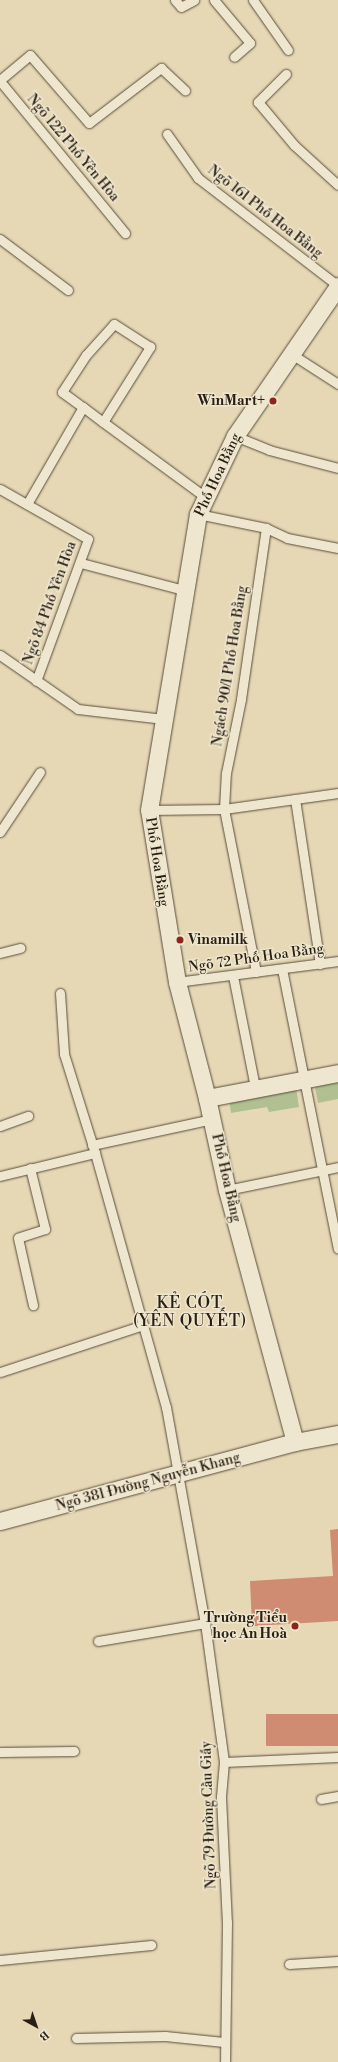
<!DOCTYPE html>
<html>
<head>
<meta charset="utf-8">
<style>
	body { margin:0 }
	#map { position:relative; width:338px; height:2062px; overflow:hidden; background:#e6d8b5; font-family:"Libre Bodoni",serif }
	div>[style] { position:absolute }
	.green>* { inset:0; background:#b1c091 }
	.building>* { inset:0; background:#d08c73; transform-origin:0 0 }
	.roads { filter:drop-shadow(0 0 1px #584c3b) drop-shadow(0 0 1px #584c3b) }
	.lane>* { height:9px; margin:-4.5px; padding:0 4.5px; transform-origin:4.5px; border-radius:4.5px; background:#efe6cf }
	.street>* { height:17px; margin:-8.5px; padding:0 8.5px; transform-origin:8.5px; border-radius:8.5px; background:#efe6cf }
	.dots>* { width:11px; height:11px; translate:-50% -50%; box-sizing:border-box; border:2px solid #efe6cf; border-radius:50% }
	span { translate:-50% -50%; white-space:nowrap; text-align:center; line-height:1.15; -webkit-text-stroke:3px #efe6cf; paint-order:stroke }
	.street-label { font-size:14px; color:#281e12 }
	.poi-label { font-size:14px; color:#281e12; font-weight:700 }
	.right { translate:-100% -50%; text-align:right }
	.left { translate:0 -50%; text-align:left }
	.quarter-label { font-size:16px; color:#281e12; letter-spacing:1px }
	.north { position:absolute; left:16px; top:2006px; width:40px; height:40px; -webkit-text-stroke:3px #efe6cf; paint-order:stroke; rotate:140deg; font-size:11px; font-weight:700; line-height:16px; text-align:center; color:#281e12 }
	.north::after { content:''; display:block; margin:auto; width:14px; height:18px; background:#281e12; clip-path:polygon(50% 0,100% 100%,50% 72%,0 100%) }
</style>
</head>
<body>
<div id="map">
	<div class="green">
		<div style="clip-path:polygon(338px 1077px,338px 1099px,318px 1103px,314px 1082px)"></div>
		<div style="clip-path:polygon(296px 1087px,299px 1107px,269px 1112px,267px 1107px,231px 1113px,229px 1099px)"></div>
	</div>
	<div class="building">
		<div style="clip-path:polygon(338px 1529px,338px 1621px,252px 1626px,250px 1581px,333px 1576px,330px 1530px)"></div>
		<div style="left:338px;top:1714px;width:32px;height:72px;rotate:90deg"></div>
	</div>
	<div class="roads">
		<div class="lane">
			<div style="left:175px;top:0;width:9px;rotate:49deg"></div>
			<div style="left:181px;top:7px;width:15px;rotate:-28deg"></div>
			<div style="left:214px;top:0;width:56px;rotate:50.1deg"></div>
			<div style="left:250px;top:43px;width:21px;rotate:139deg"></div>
			<div style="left:253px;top:0;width:61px;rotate:55deg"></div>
			<div style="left:286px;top:74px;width:40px;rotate:135deg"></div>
			<div style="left:258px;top:102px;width:56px;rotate:50.1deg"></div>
			<div style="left:294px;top:145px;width:59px;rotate:42.3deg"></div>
			<div style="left:0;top:80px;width:39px;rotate:-40deg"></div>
			<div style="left:30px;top:55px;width:90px;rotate:49.1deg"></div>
			<div style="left:89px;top:123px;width:91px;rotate:-37.4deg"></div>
			<div style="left:161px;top:68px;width:33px;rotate:43deg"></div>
			<div style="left:0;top:81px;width:197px;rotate:50.6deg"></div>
			<div style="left:167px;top:134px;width:54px;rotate:54.8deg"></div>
			<div style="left:198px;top:178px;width:177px;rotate:37.6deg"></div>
			<div style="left:0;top:239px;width:85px;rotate:36.9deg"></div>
			<div style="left:293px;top:355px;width:54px;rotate:32.8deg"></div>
			<div style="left:103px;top:422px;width:89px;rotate:-57.9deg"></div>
			<div style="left:150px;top:347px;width:43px;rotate:-147.4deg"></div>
			<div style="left:114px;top:324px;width:42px;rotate:132.1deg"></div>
			<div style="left:86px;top:355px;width:44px;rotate:123deg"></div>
			<div style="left:62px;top:392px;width:26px;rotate:36deg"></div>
			<div style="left:83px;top:407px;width:25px;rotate:37deg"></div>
			<div style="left:103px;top:422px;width:127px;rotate:36.3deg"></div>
			<div style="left:235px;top:436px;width:37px;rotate:22deg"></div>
			<div style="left:269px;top:450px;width:71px;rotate:14.6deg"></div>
			<div style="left:0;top:489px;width:101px;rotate:29.6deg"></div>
			<div style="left:88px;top:539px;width:151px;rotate:110.1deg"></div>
			<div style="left:27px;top:504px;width:112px;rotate:-60deg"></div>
			<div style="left:198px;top:514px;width:69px;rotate:11.6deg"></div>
			<div style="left:266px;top:528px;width:23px;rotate:25deg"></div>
			<div style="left:287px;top:538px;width:52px;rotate:11.1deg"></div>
			<div style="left:81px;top:563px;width:106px;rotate:14.7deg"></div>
			<div style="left:0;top:655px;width:95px;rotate:34.7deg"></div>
			<div style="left:78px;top:709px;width:86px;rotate:6.7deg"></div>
			<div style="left:295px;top:799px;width:167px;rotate:81.4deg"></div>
			<div style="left:149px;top:810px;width:75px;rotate:-0.8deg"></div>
			<div style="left:224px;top:809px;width:115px;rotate:-8deg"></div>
			<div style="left:0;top:832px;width:72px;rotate:-56.3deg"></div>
			<div style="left:0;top:953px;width:21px;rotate:-14deg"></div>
			<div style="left:282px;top:969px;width:285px;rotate:78.7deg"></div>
			<div style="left:256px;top:972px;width:166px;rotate:-101.1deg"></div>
			<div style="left:224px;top:809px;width:36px;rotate:-87deg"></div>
			<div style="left:226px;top:773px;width:76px;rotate:-78.5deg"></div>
			<div style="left:241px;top:699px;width:173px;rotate:-81.7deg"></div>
			<div style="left:233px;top:976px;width:113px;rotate:78.8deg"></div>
			<div style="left:177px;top:982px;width:162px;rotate:-7.4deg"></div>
			<div style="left:60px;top:993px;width:61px;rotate:86.2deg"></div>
			<div style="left:64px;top:1054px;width:104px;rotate:72.6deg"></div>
			<div style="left:95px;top:1153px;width:264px;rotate:74.4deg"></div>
			<div style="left:166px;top:1407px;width:219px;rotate:79.8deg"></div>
			<div style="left:205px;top:1623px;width:140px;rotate:82.2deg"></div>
			<div style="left:224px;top:1762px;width:35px;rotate:95deg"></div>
			<div style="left:221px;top:1797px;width:125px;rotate:87.3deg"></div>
			<div style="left:227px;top:1922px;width:140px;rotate:90.8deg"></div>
			<div style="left:0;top:1126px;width:30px;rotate:-20deg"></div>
			<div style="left:92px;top:1145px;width:123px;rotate:-12.2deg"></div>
			<div style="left:30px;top:1168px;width:63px;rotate:76.2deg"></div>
			<div style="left:45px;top:1229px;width:28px;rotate:162deg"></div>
			<div style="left:18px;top:1238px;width:69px;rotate:77.4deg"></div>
			<div style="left:0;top:1176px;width:98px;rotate:-13.6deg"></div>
			<div style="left:227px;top:1190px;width:113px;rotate:-11.7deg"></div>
			<div style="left:0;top:1372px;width:151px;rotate:-18.2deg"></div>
			<div style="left:98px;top:1641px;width:109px;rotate:-9.5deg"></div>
			<div style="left:0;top:1752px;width:74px;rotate:-0.8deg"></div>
			<div style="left:224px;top:1762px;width:114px;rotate:-2.5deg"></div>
			<div style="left:321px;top:1799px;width:17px;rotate:-10deg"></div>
			<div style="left:0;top:1960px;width:152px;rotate:-5.7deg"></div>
			<div style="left:289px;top:1964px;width:49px;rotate:-3.5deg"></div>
			<div style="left:76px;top:2038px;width:89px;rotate:-1.3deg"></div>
			<div style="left:165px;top:2036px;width:59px;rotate:5.8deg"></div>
		</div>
		<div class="street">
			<div style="left:207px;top:1098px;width:133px;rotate:-10.8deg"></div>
			<div style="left:295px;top:1442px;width:261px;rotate:-105.1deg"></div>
			<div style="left:227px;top:1190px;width:94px;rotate:-102.3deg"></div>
			<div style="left:207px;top:1098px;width:120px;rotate:-104.5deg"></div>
			<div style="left:177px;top:982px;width:174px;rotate:-99.2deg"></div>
			<div style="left:149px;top:810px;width:300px;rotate:-80.6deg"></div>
			<div style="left:198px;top:514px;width:86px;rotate:-64.6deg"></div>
			<div style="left:235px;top:436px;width:182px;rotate:-55.5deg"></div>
			<div style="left:0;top:1521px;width:305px;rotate:-15deg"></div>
			<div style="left:295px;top:1442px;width:44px;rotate:-10.5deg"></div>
		</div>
	</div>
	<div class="dots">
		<div style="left:273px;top:401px;background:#8f2418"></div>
		<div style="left:180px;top:940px;background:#8f2418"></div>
		<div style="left:295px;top:1626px;background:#8f2418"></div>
	</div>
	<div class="street-label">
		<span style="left:73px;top:148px;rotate:50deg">Ngõ 122 Phố Yên Hòa</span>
		<span style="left:265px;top:212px;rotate:38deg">Ngõ 161 Phố Hoa Bằng</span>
		<span style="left:218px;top:475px;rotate:-65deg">Phố Hoa Bằng</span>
		<span style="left:50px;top:603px;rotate:-70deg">Ngõ 84 Phố Yên Hòa</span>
		<span style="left:230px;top:666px;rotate:-81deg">Ngách 90/1 Phố Hoa Bằng</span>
		<span style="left:157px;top:862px;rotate:81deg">Phố Hoa Bằng</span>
		<span style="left:256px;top:958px;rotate:-8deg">Ngõ 72 Phố Hoa Bằng</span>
		<span style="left:226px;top:1178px;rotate:77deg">Phố Hoa Bằng</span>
		<span style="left:148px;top:1482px;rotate:-15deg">Ngõ 381 Đường Nguyễn Khang</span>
		<span style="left:209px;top:1815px;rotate:-92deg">Ngõ 79 Đường Cầu Giấy</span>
	</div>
	<div class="poi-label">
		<span class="right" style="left:265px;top:401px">WinMart+</span>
		<span class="left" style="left:188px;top:940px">Vinamilk</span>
		<span class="right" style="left:287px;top:1626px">Trường Tiểu<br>học An Hoà</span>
	</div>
	<div class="quarter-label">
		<span style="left:190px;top:1312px">KẺ CÓT<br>(YÊN QUYẾT)</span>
	</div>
	<div class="north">B</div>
</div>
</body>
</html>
